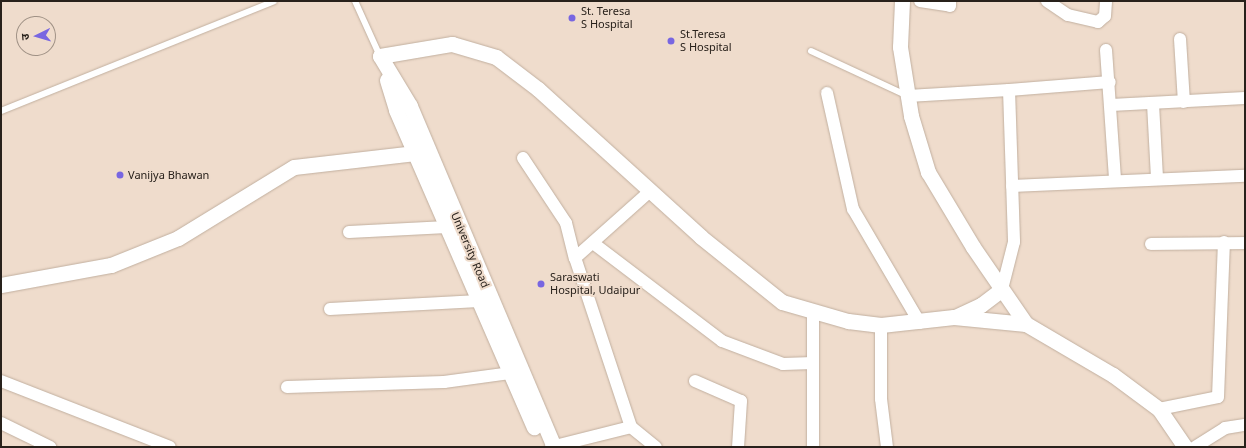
<!DOCTYPE html>
<html>
<head>
<meta charset="utf-8">
<style>
	body { margin:0 }
	#map { position:relative; width:1246px; height:448px; overflow:hidden; background:#efdccc; font-family:"Noto Sans","Noto Sans Devanagari",sans-serif }
	div>[style] { position:absolute }
	.roads { filter:drop-shadow(0 0 1px #c1af9f) drop-shadow(0 0 1px #c1af9f) }
	.service>* { height:6px; margin:-3px; padding:0 3px; transform-origin:3px; border-radius:3px; background:#fff }
	.minor>* { height:12px; margin:-6px; padding:0 6px; transform-origin:6px; border-radius:6px; background:#fff }
	.tertiary>* { height:15px; margin:-7.5px; padding:0 7.5px; transform-origin:7.5px; border-radius:7.5px; background:#fff }
	.dots>* { width:11px; height:11px; translate:-50% -50%; box-sizing:border-box; border:2px solid #efdccc; border-radius:50% }
	span { translate:-50% -50%; white-space:nowrap; text-align:center; line-height:1.15; -webkit-text-stroke:4px #efdccc; paint-order:stroke }
	.poi-label { font-size:11px; color:#28211b }
	.left { translate:0 -50%; text-align:left }
	.street-label { font-size:11px; color:#28211b }
	.frame { position:absolute; inset:0; border:2px solid #28211b; pointer-events:none }
	.north { position:absolute; left:16px; top:16px; width:40px; height:40px; box-sizing:border-box; background:#efdccc; border:1px solid #9f9185; border-radius:50%; rotate:265deg; font-size:11px; font-weight:700; line-height:16px; text-align:center; color:#28211b }
	.north::after { content:''; display:block; margin:auto; width:14px; height:18px; background:#7866e1; clip-path:polygon(50% 0,100% 100%,50% 72%,0 100%) }
</style>
</head>
<body>
<div id="map">
	<div class="roads">
		<div class="service">
			<div style="left:355px;top:1px;width:60px;rotate:65.6deg"></div>
			<div style="left:811px;top:51px;width:105px;rotate:24.9deg"></div>
			<div style="left:1px;top:111px;width:294px;rotate:-21.9deg"></div>
		</div>
		<div class="minor">
			<div style="left:920px;top:1px;width:30px;rotate:9deg"></div>
			<div style="left:950px;top:6px;width:5px;rotate:-90deg"></div>
			<div style="left:1047px;top:1px;width:25px;rotate:34deg"></div>
			<div style="left:1068px;top:15px;width:31px;rotate:13deg"></div>
			<div style="left:1098px;top:22px;width:9px;rotate:-41deg"></div>
			<div style="left:1105px;top:16px;width:15px;rotate:-86deg"></div>
			<div style="left:1180px;top:39px;width:63px;rotate:86.4deg"></div>
			<div style="left:1106px;top:50px;width:129px;rotate:86deg"></div>
			<div style="left:1009px;top:90px;width:101px;rotate:-4.5deg"></div>
			<div style="left:827px;top:93px;width:119px;rotate:77.4deg"></div>
			<div style="left:853px;top:209px;width:132px;rotate:59.6deg"></div>
			<div style="left:908px;top:96px;width:101px;rotate:-3.4deg"></div>
			<div style="left:1009px;top:90px;width:152px;rotate:88.1deg"></div>
			<div style="left:1014px;top:242px;width:49px;rotate:104.3deg"></div>
			<div style="left:1153px;top:104px;width:74px;rotate:86.9deg"></div>
			<div style="left:1111px;top:105px;width:134px;rotate:-3deg"></div>
			<div style="left:523px;top:158px;width:78px;rotate:56.5deg"></div>
			<div style="left:566px;top:223px;width:36px;rotate:76deg"></div>
			<div style="left:1012px;top:186px;width:233px;rotate:-2.5deg"></div>
			<div style="left:349px;top:232px;width:98px;rotate:-2.9deg"></div>
			<div style="left:593px;top:243px;width:162px;rotate:37.2deg"></div>
			<div style="left:722px;top:341px;width:65px;rotate:20.7deg"></div>
			<div style="left:783px;top:364px;width:30px;rotate:-2deg"></div>
			<div style="left:1151px;top:244px;width:94px;rotate:-0.6deg"></div>
			<div style="left:330px;top:309px;width:149px;rotate:-3.1deg"></div>
			<div style="left:881px;top:325px;width:74px;rotate:90deg"></div>
			<div style="left:881px;top:399px;width:48px;rotate:82.9deg"></div>
			<div style="left:1px;top:381px;width:181px;rotate:21.3deg"></div>
			<div style="left:695px;top:381px;width:50px;rotate:23.5deg"></div>
			<div style="left:741px;top:401px;width:46px;rotate:93.7deg"></div>
			<div style="left:287px;top:387px;width:157px;rotate:-1.8deg"></div>
			<div style="left:444px;top:382px;width:68px;rotate:-7.7deg"></div>
			<div style="left:1159px;top:409px;width:60px;rotate:-11.5deg"></div>
			<div style="left:1218px;top:397px;width:155px;rotate:-87.8deg"></div>
			<div style="left:1px;top:423px;width:55px;rotate:26.1deg"></div>
			<div style="left:631px;top:427px;width:32px;rotate:39deg"></div>
			<div style="left:551px;top:447px;width:82px;rotate:-14deg"></div>
			<div style="left:631px;top:427px;width:178px;rotate:-108.3deg"></div>
			<div style="left:575px;top:258px;width:99px;rotate:-41.7deg"></div>
			<div style="left:813px;top:447px;width:136px;rotate:-90deg"></div>
			<div style="left:1195px;top:447px;width:36px;rotate:-32deg"></div>
			<div style="left:1225px;top:428px;width:20px;rotate:-9deg"></div>
		</div>
		<div class="tertiary">
			<div style="left:902px;top:1px;width:46px;rotate:92.5deg"></div>
			<div style="left:900px;top:47px;width:70px;rotate:80.9deg"></div>
			<div style="left:911px;top:116px;width:59px;rotate:73.1deg"></div>
			<div style="left:928px;top:172px;width:87px;rotate:59deg"></div>
			<div style="left:973px;top:247px;width:93px;rotate:55.5deg"></div>
			<div style="left:1026px;top:324px;width:101px;rotate:30.4deg"></div>
			<div style="left:1113px;top:375px;width:57px;rotate:36.5deg"></div>
			<div style="left:1159px;top:409px;width:46px;rotate:55.6deg"></div>
			<div style="left:380px;top:56px;width:73px;rotate:-9.5deg"></div>
			<div style="left:452px;top:44px;width:46px;rotate:16.5deg"></div>
			<div style="left:496px;top:57px;width:53px;rotate:37.3deg"></div>
			<div style="left:538px;top:89px;width:220px;rotate:42.2deg"></div>
			<div style="left:701px;top:237px;width:104px;rotate:38.7deg"></div>
			<div style="left:782px;top:302px;width:69px;rotate:16.1deg"></div>
			<div style="left:848px;top:321px;width:33px;rotate:7deg"></div>
			<div style="left:881px;top:325px;width:73px;rotate:-6.3deg"></div>
			<div style="left:954px;top:317px;width:72px;rotate:5.6deg"></div>
			<div style="left:380px;top:56px;width:58px;rotate:59deg"></div>
			<div style="left:410px;top:106px;width:370px;rotate:67.1deg"></div>
			<div style="left:387px;top:80px;width:31px;rotate:73deg"></div>
			<div style="left:396px;top:110px;width:346px;rotate:66.5deg"></div>
			<div style="left:1px;top:285px;width:112px;rotate:-10.3deg"></div>
			<div style="left:111px;top:265px;width:72px;rotate:-21.9deg"></div>
			<div style="left:178px;top:238px;width:136px;rotate:-31.5deg"></div>
			<div style="left:294px;top:167px;width:122px;rotate:-6.6deg"></div>
			<div style="left:415px;top:153px;width:13px;rotate:-23deg"></div>
			<div style="left:955px;top:317px;width:29px;rotate:-25deg"></div>
			<div style="left:981px;top:305px;width:26px;rotate:-37deg"></div>
		</div>
	</div>
	<div class="dots">
		<div style="left:572px;top:18px;background:#7866e1"></div>
		<div style="left:671px;top:41px;background:#7866e1"></div>
		<div style="left:120px;top:175px;background:#7866e1"></div>
		<div style="left:541px;top:284px;background:#7866e1"></div>
	</div>
	<div class="poi-label">
		<span class="left" style="left:581px;top:18px">St. Teresa<br>S Hospital</span>
		<span class="left" style="left:680px;top:41px">St.Teresa<br>S Hospital</span>
		<span class="left" style="left:128px;top:175px">Vanijya Bhawan</span>
		<span class="left" style="left:550px;top:284px">Saraswati<br>Hospital, Udaipur</span>
	</div>
	<div class="street-label">
		<span style="left:470px;top:250px;rotate:67deg">University Road</span>
	</div>
	<div class="frame"></div>
	<div class="north">उ</div>
</div>
</body>
</html>
